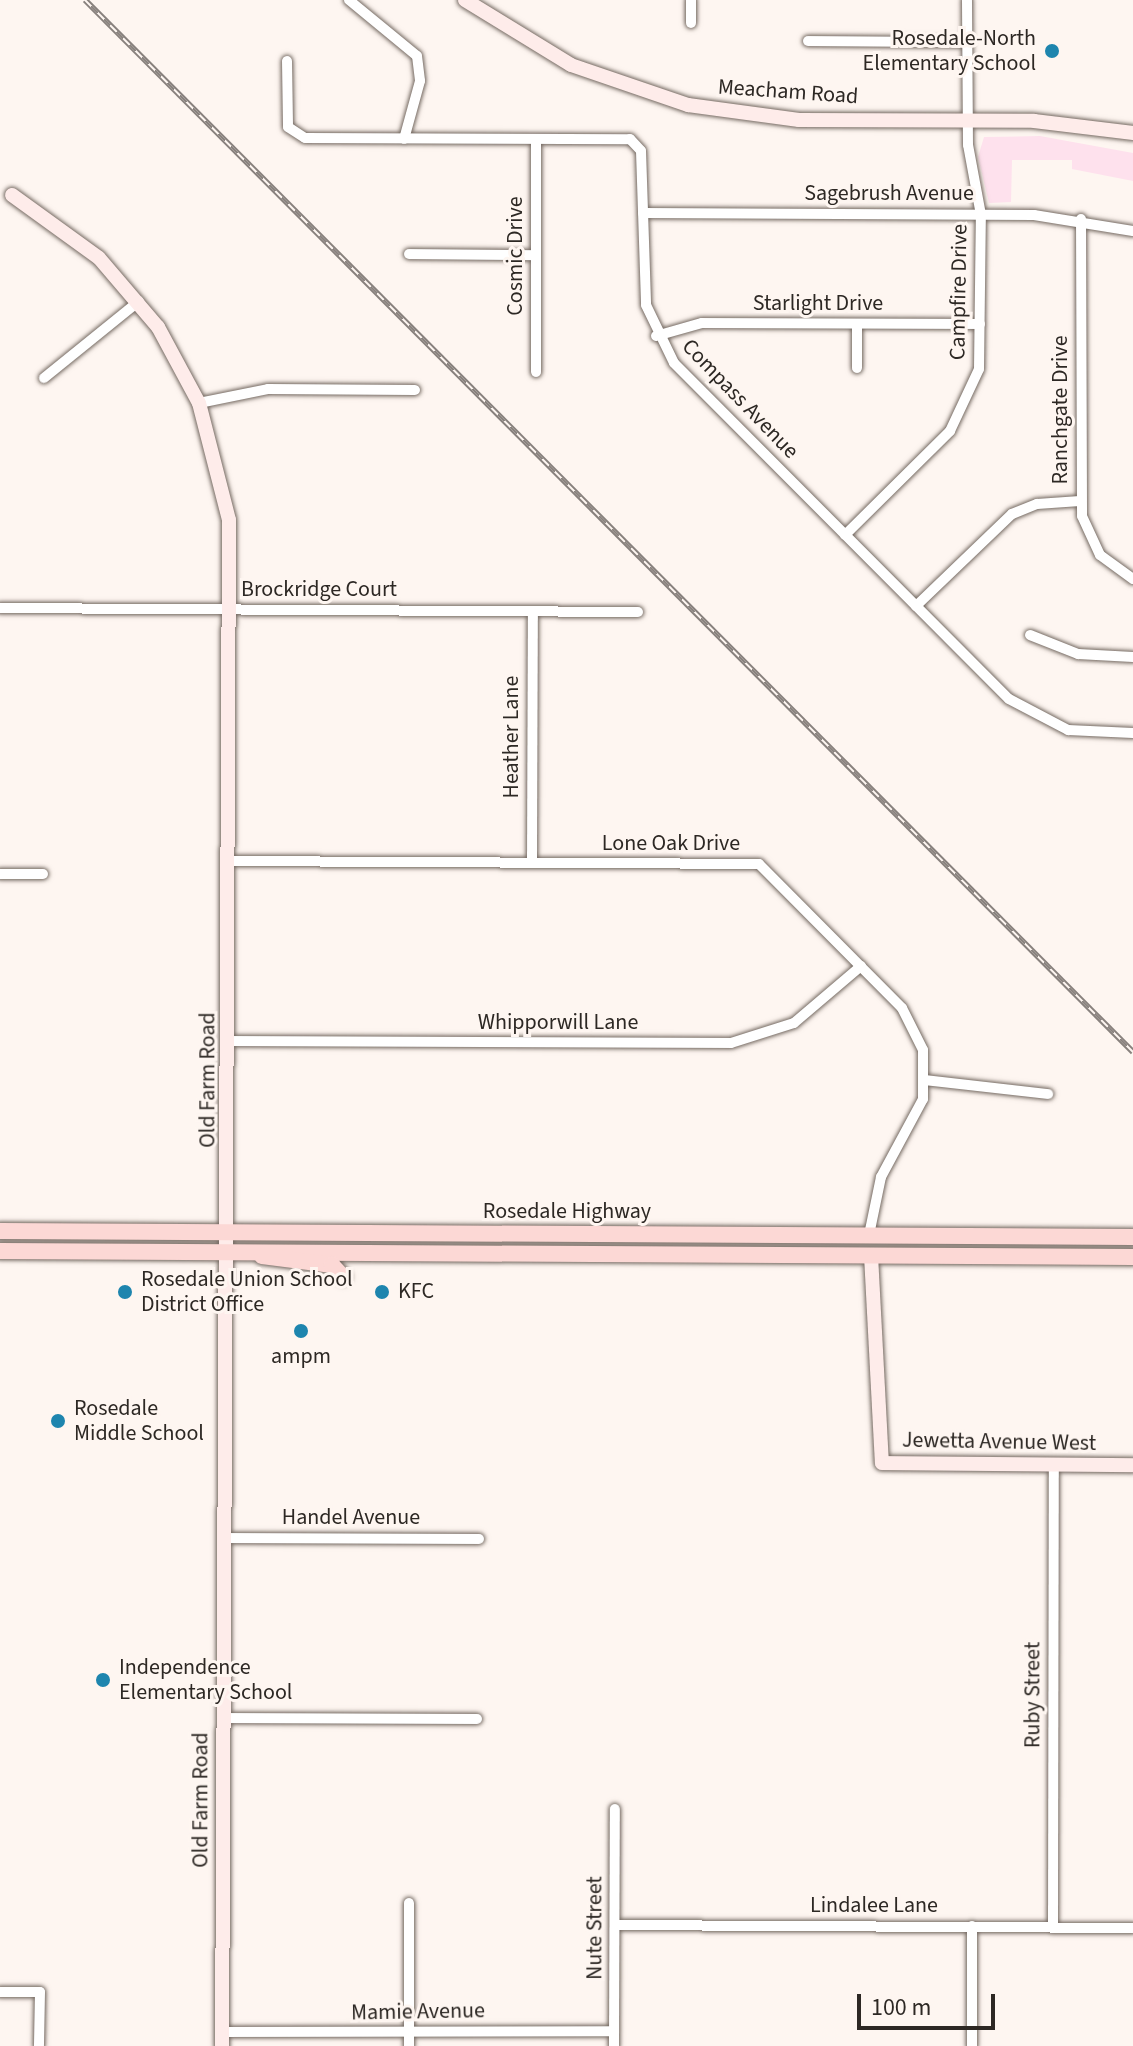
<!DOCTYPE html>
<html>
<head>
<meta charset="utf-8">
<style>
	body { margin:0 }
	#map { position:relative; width:1133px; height:2046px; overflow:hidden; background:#fef6f1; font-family:"Source Sans 3",sans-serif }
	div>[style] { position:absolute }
	.green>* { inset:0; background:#fee1ed }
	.roads { filter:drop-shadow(0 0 2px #756a62) drop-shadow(0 0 2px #756a62) }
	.street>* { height:10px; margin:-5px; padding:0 5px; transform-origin:5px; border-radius:5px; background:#fff }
	.secondary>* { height:14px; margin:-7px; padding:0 7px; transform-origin:7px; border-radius:7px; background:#feecea }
	.primary>* { height:16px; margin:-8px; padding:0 8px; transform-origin:8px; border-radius:8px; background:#fcd8d5 }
	.rail>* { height:6px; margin-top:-3px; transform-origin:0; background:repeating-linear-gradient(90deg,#fef6f1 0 9px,#88817d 0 18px); box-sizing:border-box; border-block:2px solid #88817d }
	.dots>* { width:22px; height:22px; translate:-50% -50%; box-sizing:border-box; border:4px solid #fef6f1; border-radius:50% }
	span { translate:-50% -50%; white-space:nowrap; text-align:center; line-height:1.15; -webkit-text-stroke:6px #fef6f1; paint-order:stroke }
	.poi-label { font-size:22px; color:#2d2824 }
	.right { translate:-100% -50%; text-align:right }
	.left { translate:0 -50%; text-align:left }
	.street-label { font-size:22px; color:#2d2824 }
	.scale { position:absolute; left:857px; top:1994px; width:138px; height:36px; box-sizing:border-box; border:4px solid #2d2824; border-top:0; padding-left:10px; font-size:24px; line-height:28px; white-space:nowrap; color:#2d2824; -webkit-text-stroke:6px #fef6f1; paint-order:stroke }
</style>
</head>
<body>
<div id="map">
	<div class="green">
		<div style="clip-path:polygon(1040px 136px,1133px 153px,1133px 181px,1072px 169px,1072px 160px,1012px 160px,1011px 202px,989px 203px,978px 157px,984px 137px)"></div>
	</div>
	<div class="roads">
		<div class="street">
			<div style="left:349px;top:0;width:88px;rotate:39.5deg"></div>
			<div style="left:417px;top:56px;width:25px;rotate:83deg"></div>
			<div style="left:420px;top:81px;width:60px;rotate:105.4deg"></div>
			<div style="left:691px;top:0;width:23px;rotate:90deg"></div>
			<div style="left:808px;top:41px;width:160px;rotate:0.4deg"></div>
			<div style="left:287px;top:61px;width:66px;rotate:89.1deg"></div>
			<div style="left:288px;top:127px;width:20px;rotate:33deg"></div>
			<div style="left:305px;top:138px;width:325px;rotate:0.2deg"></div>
			<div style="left:630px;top:139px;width:16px;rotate:47deg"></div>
			<div style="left:641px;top:151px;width:154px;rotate:88.1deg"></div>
			<div style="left:646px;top:305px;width:64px;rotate:64.2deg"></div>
			<div style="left:674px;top:363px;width:474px;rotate:45.1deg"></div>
			<div style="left:1009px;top:699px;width:67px;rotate:27.7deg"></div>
			<div style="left:1068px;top:730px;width:65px;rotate:2.6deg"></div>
			<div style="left:536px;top:140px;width:232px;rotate:90deg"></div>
			<div style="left:643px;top:213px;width:391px;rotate:0.3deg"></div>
			<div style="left:1034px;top:215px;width:100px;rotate:9.2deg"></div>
			<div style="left:1081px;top:219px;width:297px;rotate:89.8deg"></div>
			<div style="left:1082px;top:516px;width:43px;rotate:65.2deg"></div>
			<div style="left:1100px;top:555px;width:41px;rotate:36deg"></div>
			<div style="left:409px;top:254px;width:127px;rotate:0.5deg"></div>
			<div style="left:656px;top:336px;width:48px;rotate:-15.8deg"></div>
			<div style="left:702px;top:323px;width:278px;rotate:0.2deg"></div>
			<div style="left:857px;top:368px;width:44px;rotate:-90deg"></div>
			<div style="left:44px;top:378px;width:122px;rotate:-39deg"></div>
			<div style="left:199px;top:403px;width:70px;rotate:-11.5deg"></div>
			<div style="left:268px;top:389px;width:147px;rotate:0.4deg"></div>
			<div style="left:845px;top:535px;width:148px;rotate:-44.7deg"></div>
			<div style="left:950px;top:431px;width:68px;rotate:-64.9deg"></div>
			<div style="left:979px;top:369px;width:154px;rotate:-89.3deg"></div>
			<div style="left:981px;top:215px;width:71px;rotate:-100.5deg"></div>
			<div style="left:968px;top:145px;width:145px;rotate:-90.4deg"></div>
			<div style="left:916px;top:606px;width:133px;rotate:-43.8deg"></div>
			<div style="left:1012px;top:514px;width:27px;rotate:-22deg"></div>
			<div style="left:1037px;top:504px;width:43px;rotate:-4deg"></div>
			<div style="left:0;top:608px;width:638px;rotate:0.36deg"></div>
			<div style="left:1030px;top:635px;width:52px;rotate:21.6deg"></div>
			<div style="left:1078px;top:654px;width:55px;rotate:3.1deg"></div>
			<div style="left:230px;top:861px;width:529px;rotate:0.32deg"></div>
			<div style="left:759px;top:864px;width:203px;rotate:45.2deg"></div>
			<div style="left:902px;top:1008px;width:47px;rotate:63.4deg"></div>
			<div style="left:923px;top:1050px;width:49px;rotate:90deg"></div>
			<div style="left:923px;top:1099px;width:89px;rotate:118.3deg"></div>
			<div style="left:881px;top:1177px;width:59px;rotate:101.7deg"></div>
			<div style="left:532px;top:863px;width:252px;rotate:-89.8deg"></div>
			<div style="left:0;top:874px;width:43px"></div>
			<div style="left:230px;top:1041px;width:501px;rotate:0.23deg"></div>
			<div style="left:731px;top:1043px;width:66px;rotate:-17.6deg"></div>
			<div style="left:794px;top:1023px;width:88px;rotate:-40.4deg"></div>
			<div style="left:925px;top:1080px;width:124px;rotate:6.5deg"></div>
			<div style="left:224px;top:1538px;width:255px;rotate:0.2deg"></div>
			<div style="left:223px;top:1718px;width:254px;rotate:0.2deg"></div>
			<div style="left:615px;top:1925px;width:518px;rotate:0.33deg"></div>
			<div style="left:1053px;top:1926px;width:461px;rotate:-89.9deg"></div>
			<div style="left:0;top:1992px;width:40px"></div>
			<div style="left:40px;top:1992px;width:54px;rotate:91.1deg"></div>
			<div style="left:222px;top:2032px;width:392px;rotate:-0.1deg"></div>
			<div style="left:409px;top:2046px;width:143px;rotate:-90deg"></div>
			<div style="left:614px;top:2046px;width:237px;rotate:-89.8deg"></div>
			<div style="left:972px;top:2046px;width:120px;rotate:-90deg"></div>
		</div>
		<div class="secondary">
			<div style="left:465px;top:0;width:124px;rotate:31.5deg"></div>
			<div style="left:571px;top:65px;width:124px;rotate:18.9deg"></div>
			<div style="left:688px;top:105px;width:112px;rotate:7.7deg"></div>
			<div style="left:799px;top:120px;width:235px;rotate:0.2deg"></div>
			<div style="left:1034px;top:121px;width:100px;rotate:6.9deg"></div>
			<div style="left:12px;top:195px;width:107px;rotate:35.9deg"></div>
			<div style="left:99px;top:258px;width:91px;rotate:49.5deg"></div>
			<div style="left:158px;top:327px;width:86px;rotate:61.7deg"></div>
			<div style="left:199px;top:403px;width:121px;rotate:75.6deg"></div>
			<div style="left:229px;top:520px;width:1526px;rotate:90.26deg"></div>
			<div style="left:871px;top:1255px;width:208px;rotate:87deg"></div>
			<div style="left:882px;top:1463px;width:251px;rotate:0.5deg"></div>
		</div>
		<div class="primary">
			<div style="left:0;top:1231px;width:1133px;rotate:0.3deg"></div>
			<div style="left:0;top:1251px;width:1133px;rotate:0.3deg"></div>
			<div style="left:262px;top:1256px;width:71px;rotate:7.3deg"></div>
			<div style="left:332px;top:1265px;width:16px;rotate:47deg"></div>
		</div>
	</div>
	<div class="rail">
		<div style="left:85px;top:0;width:1485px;rotate:45.11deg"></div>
	</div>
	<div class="dots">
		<div style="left:1052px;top:51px;background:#1e85ae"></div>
		<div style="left:125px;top:1292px;background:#1e85ae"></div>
		<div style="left:382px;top:1292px;background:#1e85ae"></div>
		<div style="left:301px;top:1331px;background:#1e85ae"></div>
		<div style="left:58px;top:1421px;background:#1e85ae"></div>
		<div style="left:103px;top:1680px;background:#1e85ae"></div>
	</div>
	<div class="poi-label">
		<span class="right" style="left:1036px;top:51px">Rosedale-North<br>Elementary School</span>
		<span class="left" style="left:141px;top:1292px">Rosedale Union School<br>District Office</span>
		<span class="left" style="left:398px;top:1292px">KFC</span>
		<span style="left:301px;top:1357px">ampm</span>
		<span class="left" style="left:74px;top:1421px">Rosedale<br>Middle School</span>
		<span class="left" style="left:119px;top:1680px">Independence<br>Elementary School</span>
	</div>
	<div class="street-label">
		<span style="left:788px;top:92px;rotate:4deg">Meacham Road</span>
		<span style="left:889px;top:194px">Sagebrush Avenue</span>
		<span style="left:516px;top:256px;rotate:-90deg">Cosmic Drive</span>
		<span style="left:959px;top:292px;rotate:-89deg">Campfire Drive</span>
		<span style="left:818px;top:304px">Starlight Drive</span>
		<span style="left:740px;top:399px;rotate:46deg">Compass Avenue</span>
		<span style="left:1061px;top:410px;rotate:-90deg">Ranchgate Drive</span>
		<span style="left:319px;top:590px">Brockridge Court</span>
		<span style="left:512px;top:737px;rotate:-90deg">Heather Lane</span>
		<span style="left:671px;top:844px">Lone Oak Drive</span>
		<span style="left:558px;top:1023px">Whipporwill Lane</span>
		<span style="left:208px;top:1080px;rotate:-90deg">Old Farm Road</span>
		<span style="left:567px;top:1212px">Rosedale Highway</span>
		<span style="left:999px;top:1442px;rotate:1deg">Jewetta Avenue West</span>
		<span style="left:351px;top:1518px">Handel Avenue</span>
		<span style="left:1033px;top:1695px;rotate:-90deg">Ruby Street</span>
		<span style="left:201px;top:1800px;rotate:-90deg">Old Farm Road</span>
		<span style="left:874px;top:1906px">Lindalee Lane</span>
		<span style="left:595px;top:1928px;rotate:-90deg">Nute Street</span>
		<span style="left:418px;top:2012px;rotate:-1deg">Mamie Avenue</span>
	</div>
	<div class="scale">100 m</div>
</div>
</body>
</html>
